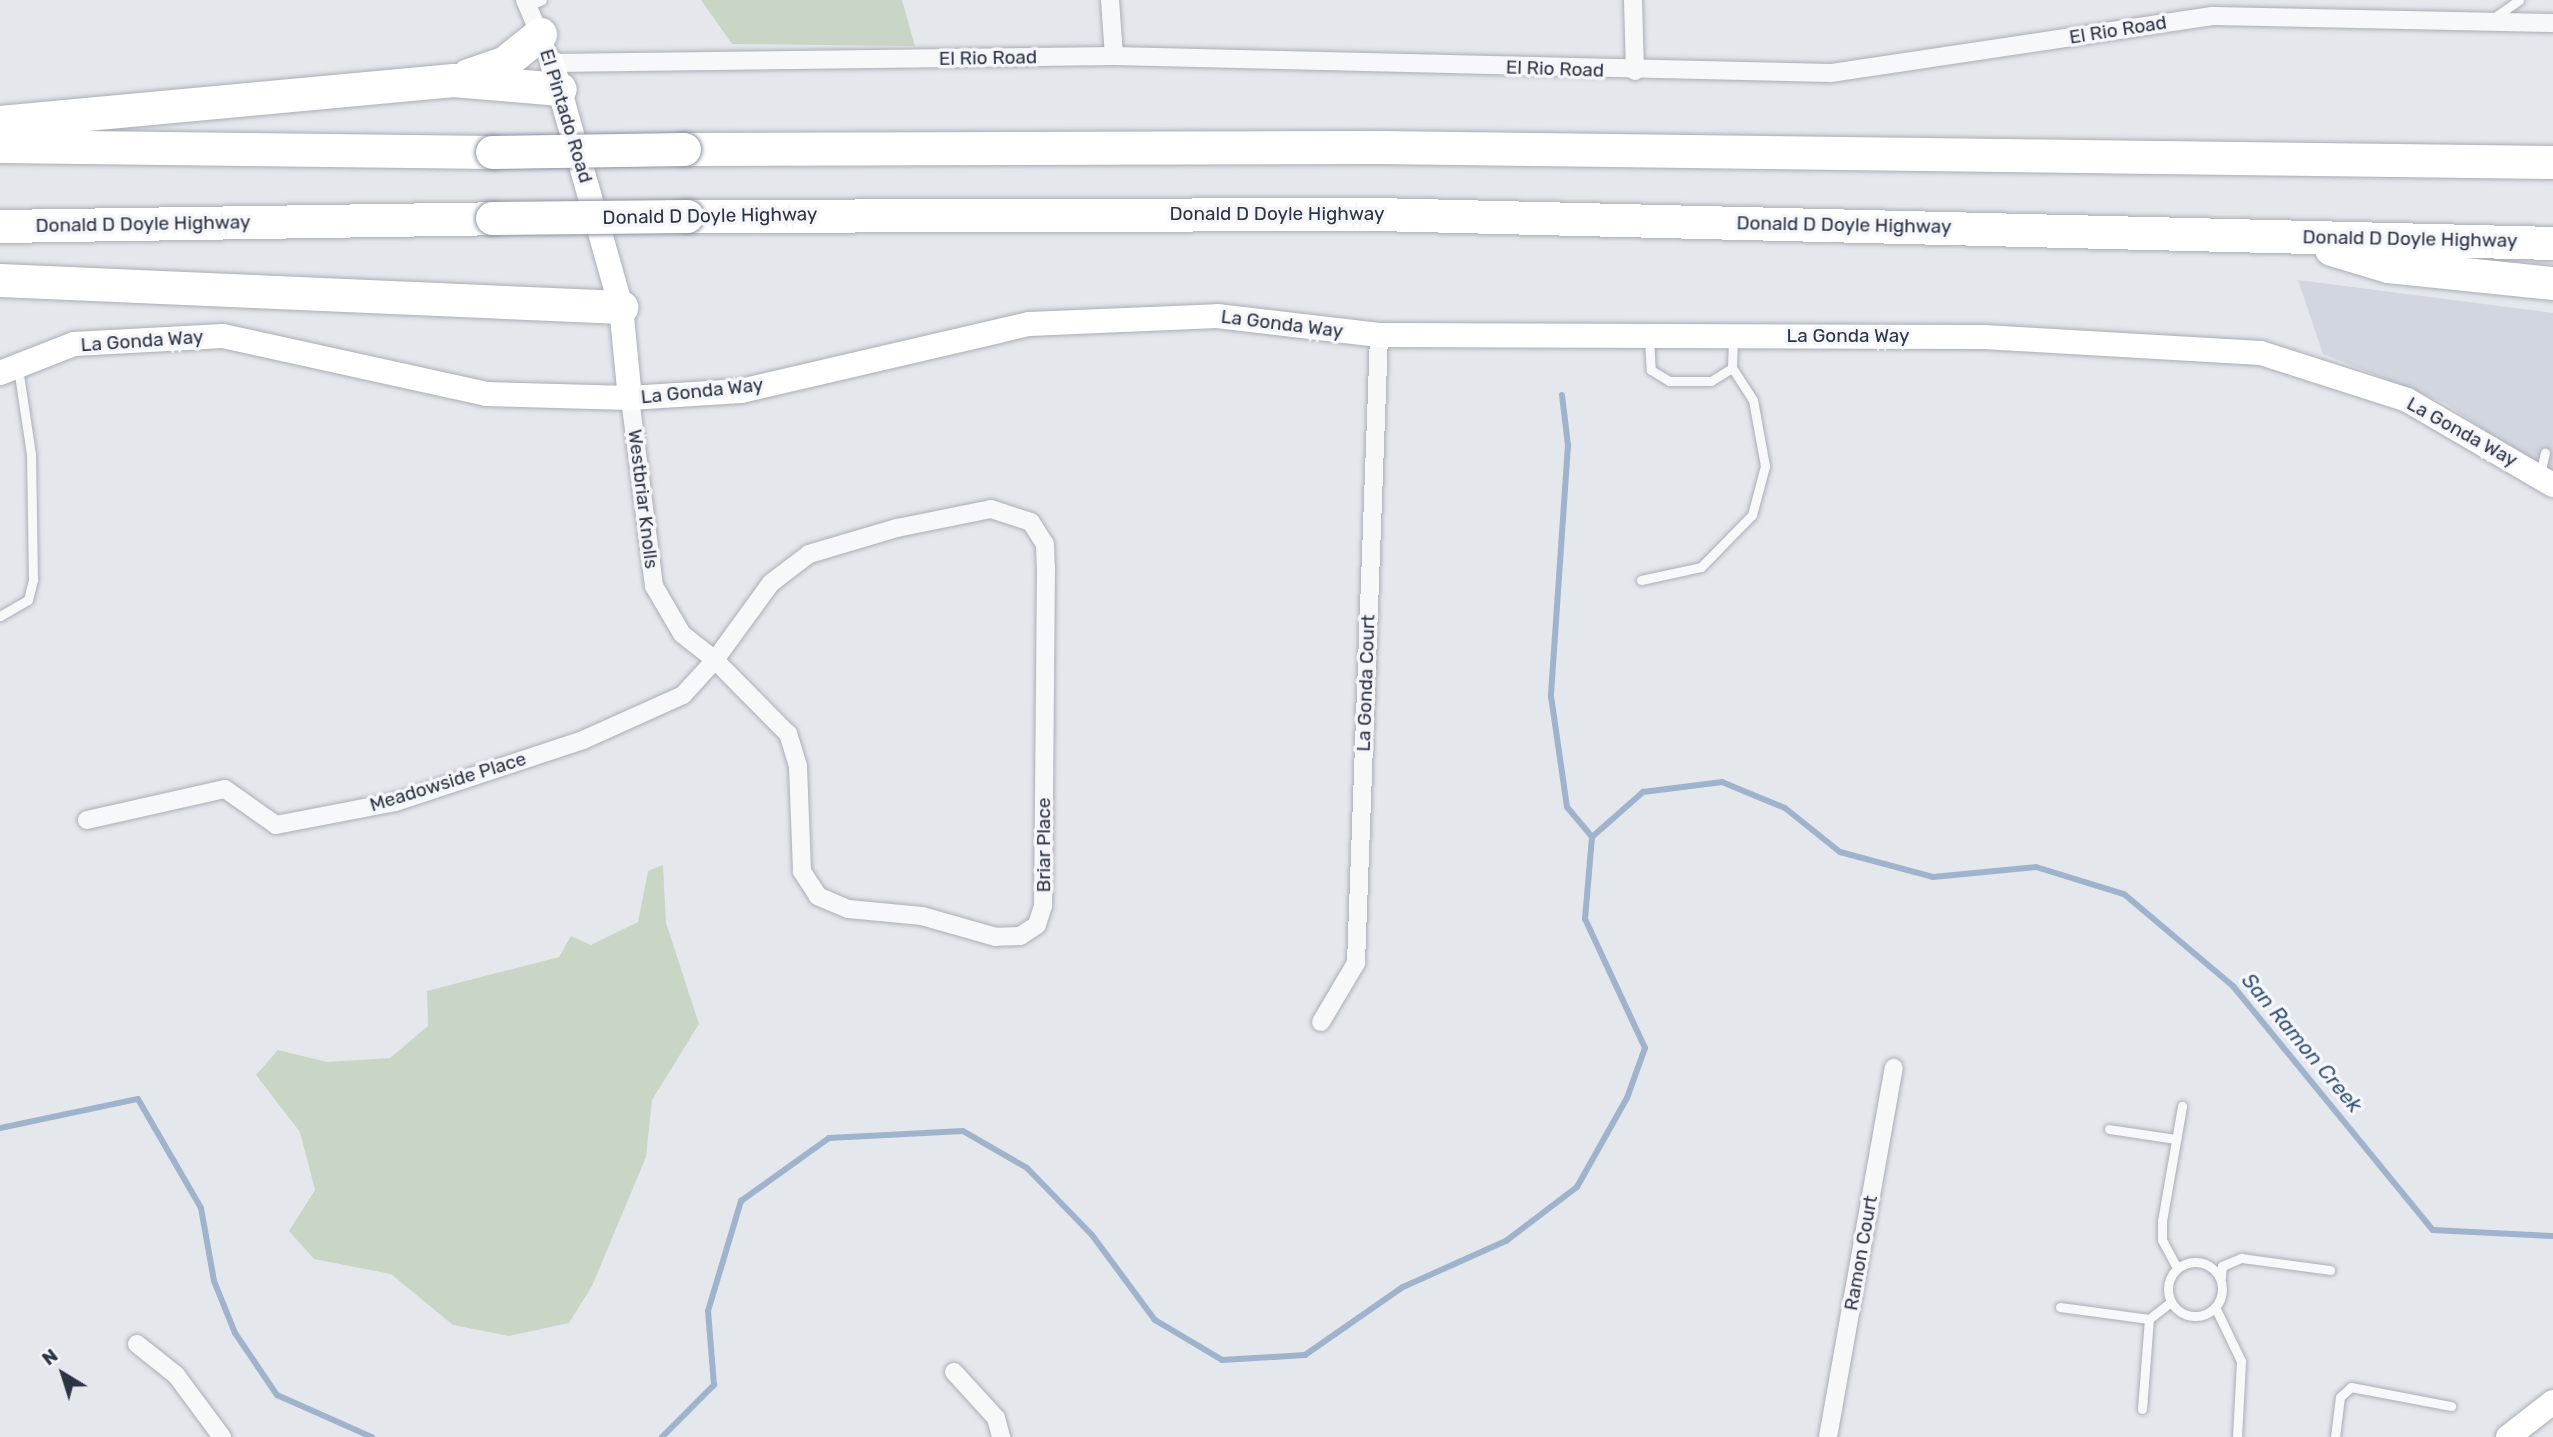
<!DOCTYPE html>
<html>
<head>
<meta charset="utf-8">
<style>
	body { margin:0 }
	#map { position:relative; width:2553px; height:1437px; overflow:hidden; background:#e4e7ec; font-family:Rubik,sans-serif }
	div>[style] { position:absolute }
	.built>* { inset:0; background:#d2d6de }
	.green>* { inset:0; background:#c9d6c5 }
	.stream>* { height:6px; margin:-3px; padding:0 3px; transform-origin:3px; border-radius:3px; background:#9fb4cc }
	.roads { filter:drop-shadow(0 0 2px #a9aeb7) drop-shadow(0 0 2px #a9aeb7) }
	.lane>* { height:9px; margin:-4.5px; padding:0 4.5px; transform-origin:4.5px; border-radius:4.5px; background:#f7f8fa }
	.lane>.ring { margin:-4.5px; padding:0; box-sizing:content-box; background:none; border:9px solid #f7f8fa; border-radius:50% }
	.street>* { height:18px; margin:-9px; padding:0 9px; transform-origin:9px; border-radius:9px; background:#f7f8fa }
	.secondary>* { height:24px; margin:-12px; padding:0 12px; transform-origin:12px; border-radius:12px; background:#fff }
	.highway>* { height:33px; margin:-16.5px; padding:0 16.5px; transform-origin:16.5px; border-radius:16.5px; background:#fff }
	.bridges { filter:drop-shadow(0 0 2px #8b94a3) drop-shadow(0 0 2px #8b94a3) }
	.highway-bridge>* { height:33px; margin:-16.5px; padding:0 16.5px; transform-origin:16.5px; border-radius:16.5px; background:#fff }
	span { translate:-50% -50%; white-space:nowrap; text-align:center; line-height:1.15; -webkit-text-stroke:7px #f4f6f9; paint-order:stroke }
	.street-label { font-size:19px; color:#2b3445 }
	.water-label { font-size:21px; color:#34527a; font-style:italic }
	.north { position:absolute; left:28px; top:1339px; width:70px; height:70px; -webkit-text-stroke:5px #f4f6f9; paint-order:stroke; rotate:322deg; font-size:19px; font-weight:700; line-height:28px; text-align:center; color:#2b3445 }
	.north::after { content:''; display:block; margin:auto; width:24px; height:32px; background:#2b3445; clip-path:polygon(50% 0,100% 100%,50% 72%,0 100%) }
</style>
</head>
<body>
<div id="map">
	<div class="built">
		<div style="clip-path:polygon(2298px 280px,2553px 313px,2553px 477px,2445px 403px,2323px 354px)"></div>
	</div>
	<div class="green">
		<div style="clip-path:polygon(701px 0,902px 0,915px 46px,732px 44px)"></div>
		<div style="clip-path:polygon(663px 865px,666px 923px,699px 1024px,652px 1100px,646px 1157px,592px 1286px,569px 1323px,509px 1336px,453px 1325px,391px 1274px,314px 1259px,289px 1231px,315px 1190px,300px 1132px,256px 1075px,278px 1050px,327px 1062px,390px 1058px,428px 1026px,427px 991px,559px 957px,571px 936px,591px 945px,638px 922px,648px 871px)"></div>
	</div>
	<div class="stream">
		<div style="left:1562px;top:395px;width:50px;rotate:83.2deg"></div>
		<div style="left:1568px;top:445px;width:252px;rotate:93.9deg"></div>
		<div style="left:1551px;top:696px;width:112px;rotate:81.8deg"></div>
		<div style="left:1567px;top:807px;width:39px;rotate:50deg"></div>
		<div style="left:0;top:1128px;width:141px;rotate:-11.9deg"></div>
		<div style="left:138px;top:1099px;width:126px;rotate:60deg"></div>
		<div style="left:201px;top:1208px;width:74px;rotate:79.9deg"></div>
		<div style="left:214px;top:1281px;width:56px;rotate:68deg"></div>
		<div style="left:235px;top:1333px;width:75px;rotate:55.9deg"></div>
		<div style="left:277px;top:1395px;width:104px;rotate:23.9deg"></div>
		<div style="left:662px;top:1437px;width:74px;rotate:-45deg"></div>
		<div style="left:714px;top:1385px;width:74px;rotate:-94.6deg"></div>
		<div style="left:708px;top:1311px;width:115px;rotate:-73.3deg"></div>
		<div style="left:741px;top:1201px;width:108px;rotate:-35.6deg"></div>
		<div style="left:829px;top:1138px;width:134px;rotate:-3deg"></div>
		<div style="left:963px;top:1131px;width:74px;rotate:30deg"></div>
		<div style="left:1027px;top:1168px;width:93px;rotate:45.9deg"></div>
		<div style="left:1092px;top:1235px;width:106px;rotate:53.5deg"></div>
		<div style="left:1155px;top:1320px;width:78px;rotate:30.8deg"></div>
		<div style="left:1222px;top:1360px;width:83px;rotate:-3.4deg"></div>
		<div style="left:1305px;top:1355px;width:119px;rotate:-34.8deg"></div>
		<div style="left:1403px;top:1287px;width:113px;rotate:-24.1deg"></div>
		<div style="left:1506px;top:1241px;width:89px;rotate:-37.3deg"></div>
		<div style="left:1577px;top:1187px;width:102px;rotate:-60.7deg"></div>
		<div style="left:1627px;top:1098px;width:53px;rotate:-70.2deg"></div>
		<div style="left:1645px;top:1048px;width:142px;rotate:-114.9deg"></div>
		<div style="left:1585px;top:919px;width:82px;rotate:-85.1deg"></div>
		<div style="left:1592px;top:837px;width:68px;rotate:-41.4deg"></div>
		<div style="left:1643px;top:792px;width:80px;rotate:-7.2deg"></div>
		<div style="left:1722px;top:782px;width:68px;rotate:22.4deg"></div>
		<div style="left:1785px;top:808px;width:70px;rotate:38.7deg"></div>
		<div style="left:1840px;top:852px;width:96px;rotate:15deg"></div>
		<div style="left:1933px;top:877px;width:103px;rotate:-5.5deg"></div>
		<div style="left:2036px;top:867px;width:92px;rotate:17.1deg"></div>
		<div style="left:2124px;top:894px;width:143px;rotate:40.2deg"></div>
		<div style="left:2233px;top:986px;width:315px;rotate:50.7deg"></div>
		<div style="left:2433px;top:1230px;width:120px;rotate:2.9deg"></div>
	</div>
	<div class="roads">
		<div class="lane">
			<div style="left:528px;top:6px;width:15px;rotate:-23deg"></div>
			<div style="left:2492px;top:19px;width:33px;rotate:-35deg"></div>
			<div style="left:1649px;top:337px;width:33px;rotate:87deg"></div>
			<div style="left:1651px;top:370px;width:21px;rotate:31deg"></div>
			<div style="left:1669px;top:381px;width:42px"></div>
			<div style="left:1711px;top:381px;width:25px;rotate:-32deg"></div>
			<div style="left:1732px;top:368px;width:29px;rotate:-88deg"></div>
			<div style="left:2540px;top:474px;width:22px;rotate:-77deg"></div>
			<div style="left:1641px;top:580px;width:61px;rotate:-12.2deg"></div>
			<div style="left:1701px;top:567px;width:73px;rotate:-45.6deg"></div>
			<div style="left:1752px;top:515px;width:51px;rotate:-75.1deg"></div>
			<div style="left:1765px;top:466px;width:67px;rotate:-100.3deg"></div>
			<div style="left:1753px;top:400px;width:38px;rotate:-123deg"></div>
			<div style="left:0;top:616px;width:32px;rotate:-30deg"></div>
			<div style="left:28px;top:600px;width:21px;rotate:-76deg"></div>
			<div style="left:33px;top:580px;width:126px;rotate:-90.9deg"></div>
			<div style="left:31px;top:454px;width:87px;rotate:-98.6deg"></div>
			<div style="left:2109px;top:1129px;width:68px;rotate:8.5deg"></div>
			<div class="ring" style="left:2168px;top:1262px;width:45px;height:45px"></div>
			<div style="left:2177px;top:1268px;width:32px;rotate:-118deg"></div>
			<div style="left:2162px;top:1240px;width:19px;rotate:-90deg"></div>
			<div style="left:2162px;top:1221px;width:117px;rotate:-80.1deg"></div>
			<div style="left:2221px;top:1277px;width:11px;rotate:-85deg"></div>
			<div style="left:2222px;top:1266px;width:21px;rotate:-23deg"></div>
			<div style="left:2241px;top:1258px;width:90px;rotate:7.7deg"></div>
			<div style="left:2060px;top:1307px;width:90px;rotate:7.7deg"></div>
			<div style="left:2215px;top:1307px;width:60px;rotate:64.3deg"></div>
			<div style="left:2241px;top:1361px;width:76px;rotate:93deg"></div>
			<div style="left:2142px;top:1409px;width:90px;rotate:-85.6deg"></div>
			<div style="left:2149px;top:1319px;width:28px;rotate:-38deg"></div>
			<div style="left:2335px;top:1437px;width:40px;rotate:-82.9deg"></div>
			<div style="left:2340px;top:1397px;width:15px;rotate:-42deg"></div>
			<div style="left:2351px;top:1387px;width:102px;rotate:10.8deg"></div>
		</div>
		<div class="street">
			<div style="left:525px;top:0;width:69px;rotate:66.8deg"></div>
			<div style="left:552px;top:63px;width:562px;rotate:-0.71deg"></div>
			<div style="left:1114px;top:56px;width:717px;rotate:1.36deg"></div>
			<div style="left:1831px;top:73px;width:385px;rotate:-8.5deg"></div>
			<div style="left:2212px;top:16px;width:341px;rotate:1.2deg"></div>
			<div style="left:1110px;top:0;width:56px;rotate:85.9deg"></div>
			<div style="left:1633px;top:0;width:71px;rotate:88.4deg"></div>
			<div style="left:991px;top:509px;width:42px;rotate:18deg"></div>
			<div style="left:1031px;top:522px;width:26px;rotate:58deg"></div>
			<div style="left:1045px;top:544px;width:24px;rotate:88deg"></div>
			<div style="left:1046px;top:568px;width:338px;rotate:90.5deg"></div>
			<div style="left:1043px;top:906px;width:20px;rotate:108deg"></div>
			<div style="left:1037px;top:925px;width:20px;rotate:147deg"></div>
			<div style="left:1020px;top:936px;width:24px;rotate:178deg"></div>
			<div style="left:996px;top:937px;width:77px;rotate:-164.2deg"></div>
			<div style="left:922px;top:916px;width:74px;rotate:-174.6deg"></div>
			<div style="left:848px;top:909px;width:33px;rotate:-157deg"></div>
			<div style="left:818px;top:896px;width:30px;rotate:-123deg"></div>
			<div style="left:802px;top:871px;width:105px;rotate:-92.2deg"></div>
			<div style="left:798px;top:766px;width:34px;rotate:-107deg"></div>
			<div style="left:788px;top:734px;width:104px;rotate:-134.6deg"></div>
			<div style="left:715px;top:660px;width:95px;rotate:-54deg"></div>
			<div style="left:771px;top:583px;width:48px;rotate:-37.3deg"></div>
			<div style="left:809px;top:554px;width:92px;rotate:-16.5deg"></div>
			<div style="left:897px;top:528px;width:96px;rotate:-11.4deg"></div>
			<div style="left:87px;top:820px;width:141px;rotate:-12.7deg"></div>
			<div style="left:225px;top:789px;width:62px;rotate:35.2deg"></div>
			<div style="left:276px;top:825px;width:122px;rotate:-10.9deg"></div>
			<div style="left:396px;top:802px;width:197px;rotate:-18.3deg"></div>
			<div style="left:583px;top:740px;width:110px;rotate:-24.2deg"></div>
			<div style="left:683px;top:695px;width:47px;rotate:-47.6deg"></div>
			<div style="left:715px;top:660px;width:42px;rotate:-141.8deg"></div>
			<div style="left:682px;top:634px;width:56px;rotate:-120.3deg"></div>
			<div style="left:654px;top:586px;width:190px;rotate:-97.3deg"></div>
			<div style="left:1321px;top:1022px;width:69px;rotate:-59.3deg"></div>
			<div style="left:1356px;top:963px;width:628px;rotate:-87.9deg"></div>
			<div style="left:137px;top:1344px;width:50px;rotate:38.5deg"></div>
			<div style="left:176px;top:1375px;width:77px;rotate:53.4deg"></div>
			<div style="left:954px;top:1372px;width:62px;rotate:47.6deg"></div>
			<div style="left:996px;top:1418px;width:20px;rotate:75deg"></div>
			<div style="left:1828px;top:1437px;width:375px;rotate:-79.9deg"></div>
		</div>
		<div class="secondary">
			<div style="left:552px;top:63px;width:254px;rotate:74.2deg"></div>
			<div style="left:621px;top:307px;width:91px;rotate:84.4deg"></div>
			<div style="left:0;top:373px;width:79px;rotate:-21.4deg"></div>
			<div style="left:74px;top:344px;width:149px;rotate:-3.1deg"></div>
			<div style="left:223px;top:336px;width:269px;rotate:12.4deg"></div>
			<div style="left:486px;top:394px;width:144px;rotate:1.6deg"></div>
			<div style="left:630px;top:398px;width:111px;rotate:-3.6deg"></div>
			<div style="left:741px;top:391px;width:296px;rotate:-13.1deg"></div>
			<div style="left:1029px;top:324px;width:188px;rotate:-2.4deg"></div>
			<div style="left:1217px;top:316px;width:163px;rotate:6.7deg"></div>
			<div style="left:1379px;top:335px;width:605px;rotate:0.19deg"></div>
			<div style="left:1984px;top:337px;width:277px;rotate:3.3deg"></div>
			<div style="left:2261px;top:353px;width:153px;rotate:17.8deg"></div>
			<div style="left:2407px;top:400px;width:169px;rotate:30.2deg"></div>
			<div style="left:2508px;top:1437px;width:57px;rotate:-37.9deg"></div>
		</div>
		<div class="highway">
			<div style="left:468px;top:75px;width:39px;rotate:-19deg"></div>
			<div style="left:505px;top:62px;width:45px;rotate:-38.7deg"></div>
			<div style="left:0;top:122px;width:455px;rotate:-5.3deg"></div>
			<div style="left:453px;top:80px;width:107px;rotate:4.8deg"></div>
			<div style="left:0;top:146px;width:492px;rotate:0.7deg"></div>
			<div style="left:684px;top:149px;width:694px;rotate:-0.17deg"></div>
			<div style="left:1378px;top:147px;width:1175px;rotate:0.73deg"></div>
			<div style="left:687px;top:216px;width:689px;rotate:-0.17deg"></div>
			<div style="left:1376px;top:214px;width:1177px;rotate:1.41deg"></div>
			<div style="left:0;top:226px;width:492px;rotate:-0.9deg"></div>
			<div style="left:2331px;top:249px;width:59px;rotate:16.6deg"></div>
			<div style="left:2388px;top:266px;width:166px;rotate:5.9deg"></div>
			<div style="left:0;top:280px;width:622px;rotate:2.49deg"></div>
		</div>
	</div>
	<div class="bridges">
		<div class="highway-bridge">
			<div style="left:492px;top:152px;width:192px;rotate:-0.9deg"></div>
			<div style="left:492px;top:218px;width:195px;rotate:-0.6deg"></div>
		</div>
	</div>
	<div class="street-label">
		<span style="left:2118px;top:30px;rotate:-9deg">El Rio Road</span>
		<span style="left:988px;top:58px;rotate:-1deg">El Rio Road</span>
		<span style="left:1555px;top:69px;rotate:2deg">El Rio Road</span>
		<span style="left:566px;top:116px;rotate:73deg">El Pintado Road</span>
		<span style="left:1277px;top:214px">Donald D Doyle Highway</span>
		<span style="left:710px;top:216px;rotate:-1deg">Donald D Doyle Highway</span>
		<span style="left:143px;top:224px;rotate:-1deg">Donald D Doyle Highway</span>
		<span style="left:1844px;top:225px;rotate:1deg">Donald D Doyle Highway</span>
		<span style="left:2410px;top:239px;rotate:1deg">Donald D Doyle Highway</span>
		<span style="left:1282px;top:324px;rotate:7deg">La Gonda Way</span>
		<span style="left:1848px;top:336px">La Gonda Way</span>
		<span style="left:142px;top:341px;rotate:-4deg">La Gonda Way</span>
		<span style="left:702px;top:391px;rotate:-6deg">La Gonda Way</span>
		<span style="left:2462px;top:432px;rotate:29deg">La Gonda Way</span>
		<span style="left:643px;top:499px;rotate:83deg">Westbriar Knolls</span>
		<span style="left:1366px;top:683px;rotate:-88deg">La Gonda Court</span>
		<span style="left:448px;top:782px;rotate:-17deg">Meadowside Place</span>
		<span style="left:1044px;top:845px;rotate:-90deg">Briar Place</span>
		<span style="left:1861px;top:1253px;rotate:-80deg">Ramon Court</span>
	</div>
	<div class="water-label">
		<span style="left:2302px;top:1043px;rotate:50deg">San Ramon Creek</span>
	</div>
	<div class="north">N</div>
</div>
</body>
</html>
